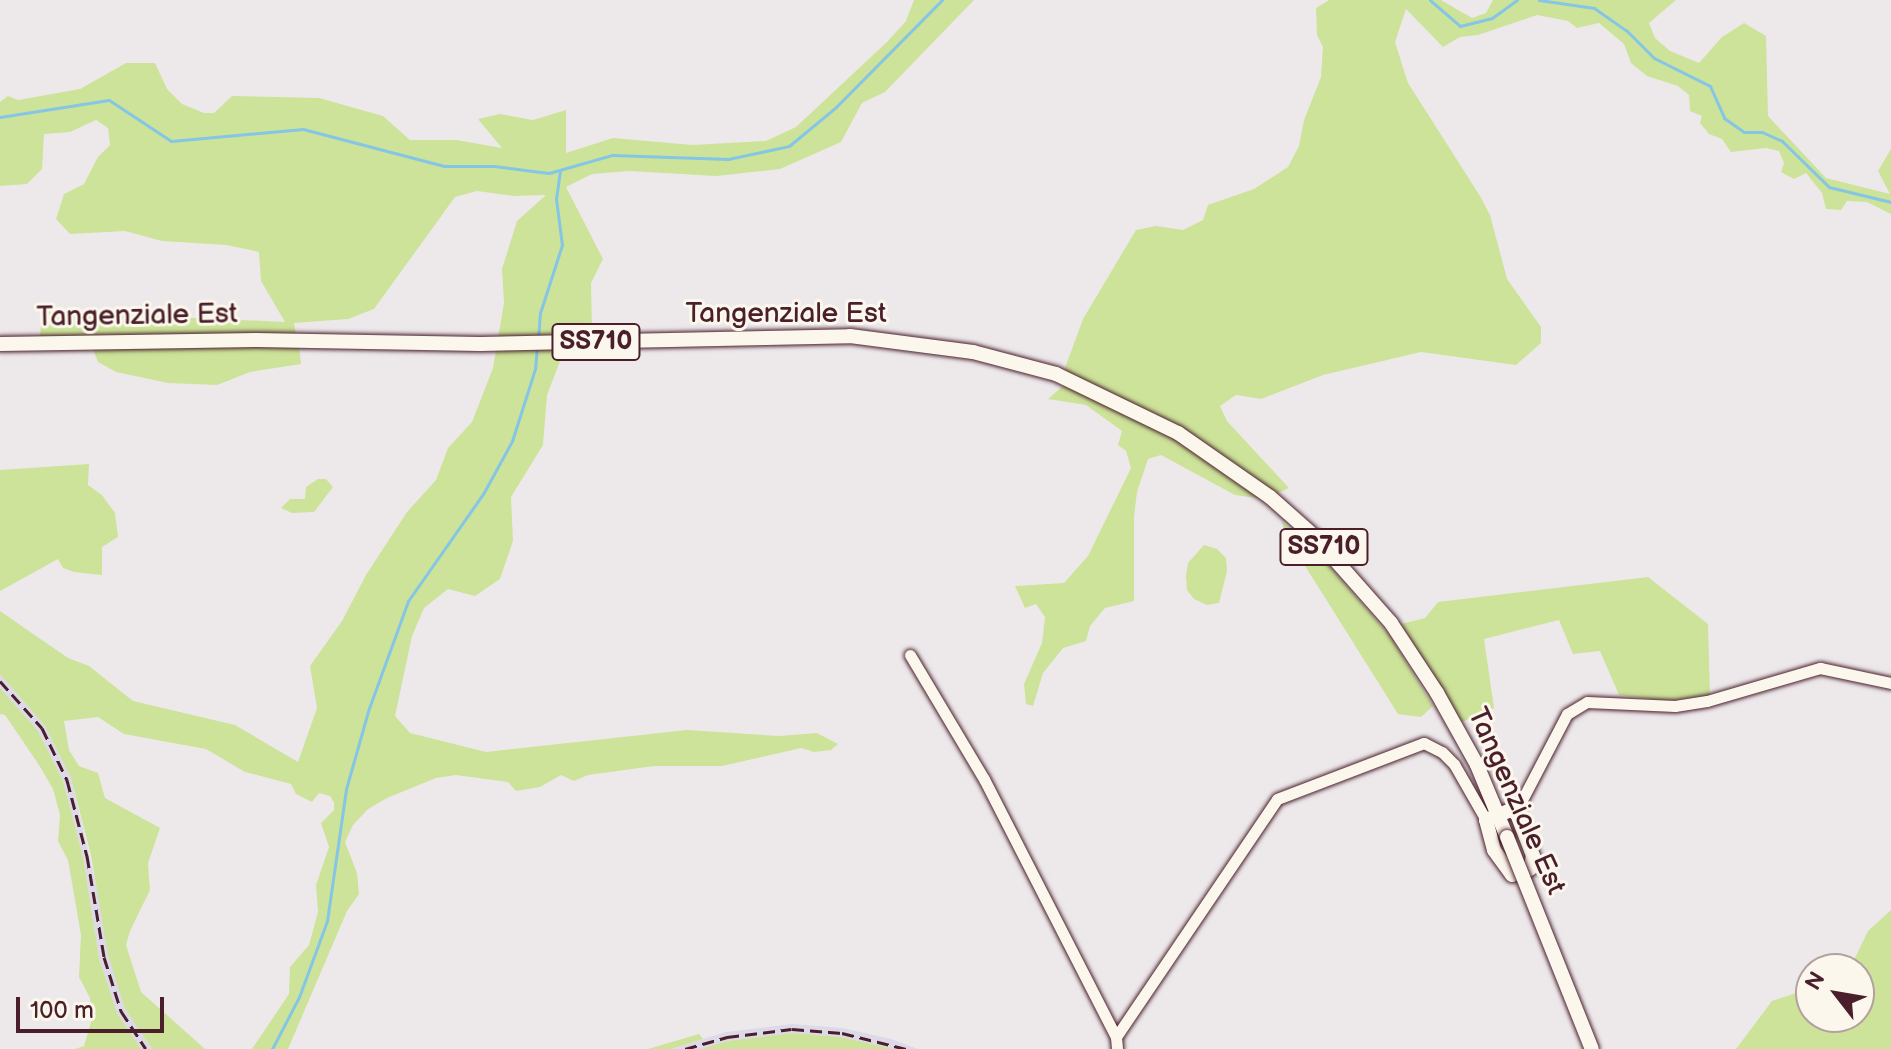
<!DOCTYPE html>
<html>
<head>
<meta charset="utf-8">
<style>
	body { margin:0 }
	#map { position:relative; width:1891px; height:1049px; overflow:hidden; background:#ede9eb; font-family:"Balsamiq Sans",sans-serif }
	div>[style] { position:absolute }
	.built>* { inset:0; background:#dcd9e9 }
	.green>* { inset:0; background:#cce399 }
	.stream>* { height:3px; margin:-1.5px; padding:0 1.5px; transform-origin:1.5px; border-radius:1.5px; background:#85c5e5 }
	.roads { filter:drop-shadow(0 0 2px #4a1f2b) drop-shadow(0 0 2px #4a1f2b) }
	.minor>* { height:11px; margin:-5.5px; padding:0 5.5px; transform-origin:5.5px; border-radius:5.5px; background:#fbf7ec }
	.major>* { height:14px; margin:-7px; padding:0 7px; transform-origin:7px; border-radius:7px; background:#fbf7ec }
	.rail>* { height:3px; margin-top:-1.5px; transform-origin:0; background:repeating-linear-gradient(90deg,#4a1f2b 0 12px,transparent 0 18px) }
	.bridges { filter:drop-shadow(0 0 2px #4a1f2b) drop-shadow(0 0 2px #4a1f2b) }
	.major-bridge>* { height:14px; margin:-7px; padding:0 7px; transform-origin:7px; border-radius:7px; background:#fbf7ec }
	span { translate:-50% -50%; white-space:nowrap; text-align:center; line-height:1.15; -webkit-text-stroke:6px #fbf7ec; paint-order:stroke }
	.shield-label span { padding:2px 6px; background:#fbf7ec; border:2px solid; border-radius:6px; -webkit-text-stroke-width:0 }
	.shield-label { font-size:26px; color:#4a1f2b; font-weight:700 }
	.street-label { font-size:28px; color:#4a1f2b }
	.north { position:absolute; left:1795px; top:953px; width:80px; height:80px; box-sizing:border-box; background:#fbf7ec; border:2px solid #b4a19f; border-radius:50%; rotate:301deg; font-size:22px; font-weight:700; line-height:32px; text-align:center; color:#4a1f2b }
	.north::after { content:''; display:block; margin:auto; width:28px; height:36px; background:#4a1f2b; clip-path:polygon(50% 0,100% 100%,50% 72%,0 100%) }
	.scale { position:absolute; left:16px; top:997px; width:148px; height:36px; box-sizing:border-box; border:4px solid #4a1f2b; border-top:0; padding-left:10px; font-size:24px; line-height:28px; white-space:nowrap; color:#4a1f2b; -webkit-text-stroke:6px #fbf7ec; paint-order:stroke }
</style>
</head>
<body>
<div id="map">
	<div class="built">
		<div style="clip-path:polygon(0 674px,45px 726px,71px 778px,125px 1009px,152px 1049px,141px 1049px,117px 1013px,99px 958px,83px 857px,63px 781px,38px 731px,0 688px)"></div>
		<div style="clip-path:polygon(792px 1024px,842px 1028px,891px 1039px,918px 1049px,894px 1049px,841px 1037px,792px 1033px,727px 1041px,700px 1049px,671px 1049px,726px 1032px)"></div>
	</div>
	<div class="green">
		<div style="clip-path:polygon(914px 0,974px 0,885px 92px,862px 103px,841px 142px,780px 169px,716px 176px,629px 171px,592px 174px,566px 187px,603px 259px,591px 283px,592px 331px,564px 351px,547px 395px,543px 445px,511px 497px,513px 541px,500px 579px,475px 596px,448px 589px,424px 608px,412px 636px,395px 716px,410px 733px,486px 752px,687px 730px,779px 736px,817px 733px,838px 744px,831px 750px,814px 752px,801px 748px,722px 766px,654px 766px,588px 775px,574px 781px,561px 775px,540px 787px,516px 791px,508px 782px,456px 775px,436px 778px,387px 798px,368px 809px,353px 825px,345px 842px,357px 873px,359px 894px,347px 911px,288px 1049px,252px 1049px,289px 994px,290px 967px,309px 945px,318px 912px,316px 885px,329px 847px,321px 823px,334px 810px,334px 803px,330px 796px,319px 793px,312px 802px,296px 794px,291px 784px,245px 772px,206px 749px,124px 734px,98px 717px,64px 721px,69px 750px,79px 766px,98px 773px,105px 798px,160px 828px,148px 863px,150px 890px,130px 931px,126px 945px,141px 992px,205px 1049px,152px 1049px,125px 1009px,108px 955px,91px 855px,71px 778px,45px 726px,0 674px,0 611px,68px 658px,89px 666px,133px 701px,235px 725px,298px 762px,317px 708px,310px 666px,342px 621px,366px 575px,407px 512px,436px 480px,448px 448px,472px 422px,493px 368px,504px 303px,502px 269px,517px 221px,546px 195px,513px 196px,477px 191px,455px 197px,374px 309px,348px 319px,294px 323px,296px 334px,40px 336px,42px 311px,285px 322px,261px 281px,259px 252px,227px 245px,162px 241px,125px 231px,70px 234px,56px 219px,64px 194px,84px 184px,98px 157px,110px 145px,108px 128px,96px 120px,70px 132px,44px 134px,42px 169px,27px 184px,0 186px,0 102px,8px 96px,18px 100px,80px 89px,126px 63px,155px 63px,167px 89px,182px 104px,204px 113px,214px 113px,232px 96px,319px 98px,383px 116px,410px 140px,456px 140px,502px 148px,478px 119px,500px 114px,533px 120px,566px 110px,566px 153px,613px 138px,692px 145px,766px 141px,796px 127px,887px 42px,906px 21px)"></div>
		<div style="clip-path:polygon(1329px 0,1441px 0,1472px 18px,1486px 13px,1493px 0,1676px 0,1649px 23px,1655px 38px,1670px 51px,1699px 63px,1722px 37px,1744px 23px,1766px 36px,1768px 116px,1826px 178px,1890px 194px,1878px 171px,1891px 149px,1891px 214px,1867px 202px,1847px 201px,1841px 210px,1826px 209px,1822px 193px,1806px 173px,1794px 179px,1781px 172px,1784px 163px,1779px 151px,1766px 148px,1731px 152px,1722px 139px,1709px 134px,1700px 123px,1702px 116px,1690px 111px,1689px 95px,1678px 86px,1647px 76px,1631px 63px,1624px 44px,1599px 23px,1577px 28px,1568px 21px,1537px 15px,1478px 35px,1460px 37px,1443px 47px,1406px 9px,1395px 42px,1408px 83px,1480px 196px,1490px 215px,1507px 279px,1541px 327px,1541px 343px,1516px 365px,1421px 352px,1323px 375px,1261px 399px,1236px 395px,1220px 406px,1227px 421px,1289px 488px,1276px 494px,1182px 428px,1068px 373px,1065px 368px,1083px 319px,1136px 230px,1156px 226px,1183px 230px,1203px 220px,1208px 205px,1254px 189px,1288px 167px,1299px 146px,1304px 120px,1321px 77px,1323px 47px,1317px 35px,1316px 8px)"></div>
		<div style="clip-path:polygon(299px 346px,301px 364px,250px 372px,217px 385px,168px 383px,116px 372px,98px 362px,93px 349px)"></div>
		<div style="clip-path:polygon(1064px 385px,1176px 438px,1264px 499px,1235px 495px,1161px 455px,1148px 459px,1137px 492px,1134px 517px,1134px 601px,1105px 608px,1090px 626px,1086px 641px,1063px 648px,1043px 673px,1033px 706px,1026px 704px,1024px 684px,1042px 643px,1045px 617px,1036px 604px,1025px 608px,1015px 586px,1064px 583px,1088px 556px,1131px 468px,1126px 451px,1118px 445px,1122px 431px,1086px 405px,1048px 399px)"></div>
		<div style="clip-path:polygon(89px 464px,88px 485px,102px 495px,115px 513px,118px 537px,102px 547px,102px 575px,74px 572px,63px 568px,58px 559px,0 591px,0 470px)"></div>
		<div style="clip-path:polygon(318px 479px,326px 479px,333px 487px,314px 512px,292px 513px,281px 508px,290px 499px,305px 499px,306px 487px)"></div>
		<div style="clip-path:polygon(1282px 522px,1311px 545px,1390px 636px,1433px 706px,1421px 717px,1398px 714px,1285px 534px)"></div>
		<div style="clip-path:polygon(1204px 545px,1217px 549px,1226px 558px,1227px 571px,1219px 603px,1207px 605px,1194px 599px,1187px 590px,1186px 576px,1188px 563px)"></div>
		<div style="clip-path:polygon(1648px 577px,1708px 624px,1710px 695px,1666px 701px,1619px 695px,1600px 651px,1573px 654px,1559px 620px,1484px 639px,1494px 708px,1462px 722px,1401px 624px,1425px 618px,1438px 602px)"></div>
		<div style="clip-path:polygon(0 688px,38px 731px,63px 781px,83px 857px,99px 958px,117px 1013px,141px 1049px,75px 1049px,84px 1046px,92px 1019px,90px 998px,79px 977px,81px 935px,68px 860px,58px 841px,60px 815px,53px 789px,39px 765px,5px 715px,0 714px)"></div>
		<div style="clip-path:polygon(1891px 910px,1891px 1049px,1736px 1049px,1772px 1001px,1811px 988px,1811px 1017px,1859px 1017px,1859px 969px,1842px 969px,1853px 962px,1868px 931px)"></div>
		<div style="clip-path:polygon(792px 1033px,841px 1037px,894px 1049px,700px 1049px,727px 1041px)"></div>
		<div style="clip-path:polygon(699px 1034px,703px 1039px,671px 1049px,648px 1049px)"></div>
	</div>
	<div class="stream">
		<div style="left:1430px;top:0;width:40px;rotate:41deg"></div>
		<div style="left:1460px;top:26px;width:33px;rotate:-14deg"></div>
		<div style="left:1492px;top:18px;width:31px;rotate:-36deg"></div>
		<div style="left:1539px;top:0;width:56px;rotate:8.3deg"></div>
		<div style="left:1594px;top:8px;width:39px;rotate:35deg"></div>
		<div style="left:1626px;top:30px;width:40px;rotate:45deg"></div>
		<div style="left:1654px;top:58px;width:63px;rotate:26.6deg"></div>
		<div style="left:1710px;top:86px;width:35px;rotate:66deg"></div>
		<div style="left:1724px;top:118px;width:24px;rotate:35deg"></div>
		<div style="left:1744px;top:132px;width:18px"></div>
		<div style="left:1762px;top:132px;width:22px;rotate:24deg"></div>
		<div style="left:1782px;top:141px;width:66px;rotate:44.4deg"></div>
		<div style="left:1829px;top:187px;width:64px;rotate:13.6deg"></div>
		<div style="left:0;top:117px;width:110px;rotate:-8.9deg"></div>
		<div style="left:109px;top:100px;width:74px;rotate:33.5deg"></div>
		<div style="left:171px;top:141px;width:133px;rotate:-5.2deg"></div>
		<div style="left:303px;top:129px;width:146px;rotate:14.7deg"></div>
		<div style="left:444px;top:166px;width:50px"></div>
		<div style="left:494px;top:166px;width:55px;rotate:7.3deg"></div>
		<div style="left:549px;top:173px;width:66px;rotate:-15.9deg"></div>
		<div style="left:612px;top:155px;width:116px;rotate:2deg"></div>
		<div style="left:728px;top:159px;width:62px;rotate:-12deg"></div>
		<div style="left:789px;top:146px;width:61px;rotate:-39.7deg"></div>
		<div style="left:836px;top:107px;width:151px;rotate:-45.3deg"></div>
		<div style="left:538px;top:340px;width:27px;rotate:-86deg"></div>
		<div style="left:540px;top:313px;width:71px;rotate:-72.1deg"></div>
		<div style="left:562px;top:245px;width:46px;rotate:-97.4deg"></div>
		<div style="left:556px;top:199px;width:29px;rotate:-82deg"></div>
		<div style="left:272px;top:1049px;width:59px;rotate:-62.6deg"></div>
		<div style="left:299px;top:997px;width:81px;rotate:-69.8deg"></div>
		<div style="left:327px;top:921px;width:133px;rotate:-81.8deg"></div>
		<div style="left:346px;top:789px;width:81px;rotate:-74.2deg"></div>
		<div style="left:368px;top:711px;width:117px;rotate:-70deg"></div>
		<div style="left:408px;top:601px;width:131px;rotate:-55deg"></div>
		<div style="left:483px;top:494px;width:60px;rotate:-61.3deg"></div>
		<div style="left:512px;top:441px;width:76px;rotate:-72.3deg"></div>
		<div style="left:535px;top:369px;width:22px;rotate:-85deg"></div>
	</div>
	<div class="roads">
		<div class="minor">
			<div style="left:910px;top:655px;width:144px;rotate:59.2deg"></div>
			<div style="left:984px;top:779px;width:290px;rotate:62.9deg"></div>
			<div style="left:1116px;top:1037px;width:12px;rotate:85deg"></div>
			<div style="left:1511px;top:810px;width:15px;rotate:-42deg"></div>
			<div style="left:1522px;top:800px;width:97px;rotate:-62.4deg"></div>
			<div style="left:1567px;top:714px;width:23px;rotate:-31deg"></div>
			<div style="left:1587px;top:702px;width:88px;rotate:2.6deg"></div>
			<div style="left:1675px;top:706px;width:32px;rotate:-9deg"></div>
			<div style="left:1707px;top:701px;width:118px;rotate:-16.3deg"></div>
			<div style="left:1820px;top:668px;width:73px;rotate:11.9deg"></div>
			<div style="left:1116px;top:1037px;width:287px;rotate:-55.9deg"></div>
			<div style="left:1277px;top:799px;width:157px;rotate:-20.9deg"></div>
			<div style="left:1424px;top:743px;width:20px;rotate:27deg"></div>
			<div style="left:1442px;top:752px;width:17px;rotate:45deg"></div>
			<div style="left:1454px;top:764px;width:64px;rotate:60.3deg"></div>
		</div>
		<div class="major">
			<div style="left:0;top:344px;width:256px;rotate:-0.9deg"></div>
			<div style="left:256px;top:340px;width:224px;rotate:1deg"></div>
			<div style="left:480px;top:344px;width:370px;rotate:-1.2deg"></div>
			<div style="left:850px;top:336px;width:124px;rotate:7.4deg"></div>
			<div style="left:973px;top:352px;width:86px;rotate:14.8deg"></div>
			<div style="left:1056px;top:374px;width:136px;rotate:25.8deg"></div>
			<div style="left:1178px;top:433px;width:112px;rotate:34.8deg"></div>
			<div style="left:1270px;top:497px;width:60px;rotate:41.6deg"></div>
			<div style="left:1315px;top:537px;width:115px;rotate:48.5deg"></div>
			<div style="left:1391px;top:623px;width:84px;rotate:56.7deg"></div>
			<div style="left:1437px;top:693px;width:82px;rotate:60.9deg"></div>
			<div style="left:1477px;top:765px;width:78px;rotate:67.4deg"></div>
			<div style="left:1511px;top:810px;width:7px;rotate:34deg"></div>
			<div style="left:1517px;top:814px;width:45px;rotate:69.1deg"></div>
			<div style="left:1533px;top:856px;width:13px;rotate:103deg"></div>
			<div style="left:1530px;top:869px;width:19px;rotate:162deg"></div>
			<div style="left:1512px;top:875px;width:31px;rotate:-126deg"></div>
			<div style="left:1494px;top:850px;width:31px;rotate:-105deg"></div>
			<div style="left:1486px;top:820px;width:27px;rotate:-22deg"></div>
		</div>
	</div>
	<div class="rail">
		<div style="left:0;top:681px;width:63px;rotate:48.2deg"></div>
		<div style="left:42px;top:728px;width:58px;rotate:64.3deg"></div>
		<div style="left:67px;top:780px;width:79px;rotate:75.3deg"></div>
		<div style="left:87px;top:856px;width:102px;rotate:80.4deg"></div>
		<div style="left:104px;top:957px;width:57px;rotate:72.5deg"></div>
		<div style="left:121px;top:1011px;width:45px;rotate:56.7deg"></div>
		<div style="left:685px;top:1049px;width:44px;rotate:-15.9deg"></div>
		<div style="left:727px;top:1037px;width:65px;rotate:-7deg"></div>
		<div style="left:792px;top:1029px;width:50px;rotate:4.6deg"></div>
		<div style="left:842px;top:1033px;width:66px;rotate:14deg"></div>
	</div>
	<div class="bridges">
		<div class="major-bridge">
			<div style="left:1507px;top:837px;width:228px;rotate:68.2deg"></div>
		</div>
	</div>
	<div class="shield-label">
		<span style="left:596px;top:342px">SS710</span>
		<span style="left:1324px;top:547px">SS710</span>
	</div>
	<div class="street-label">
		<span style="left:786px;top:314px">Tangenziale Est</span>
		<span style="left:137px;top:316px;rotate:-1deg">Tangenziale Est</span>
		<span style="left:1516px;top:801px;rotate:66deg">Tangenziale Est</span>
	</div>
	<div class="north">N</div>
	<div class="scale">100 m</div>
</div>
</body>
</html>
